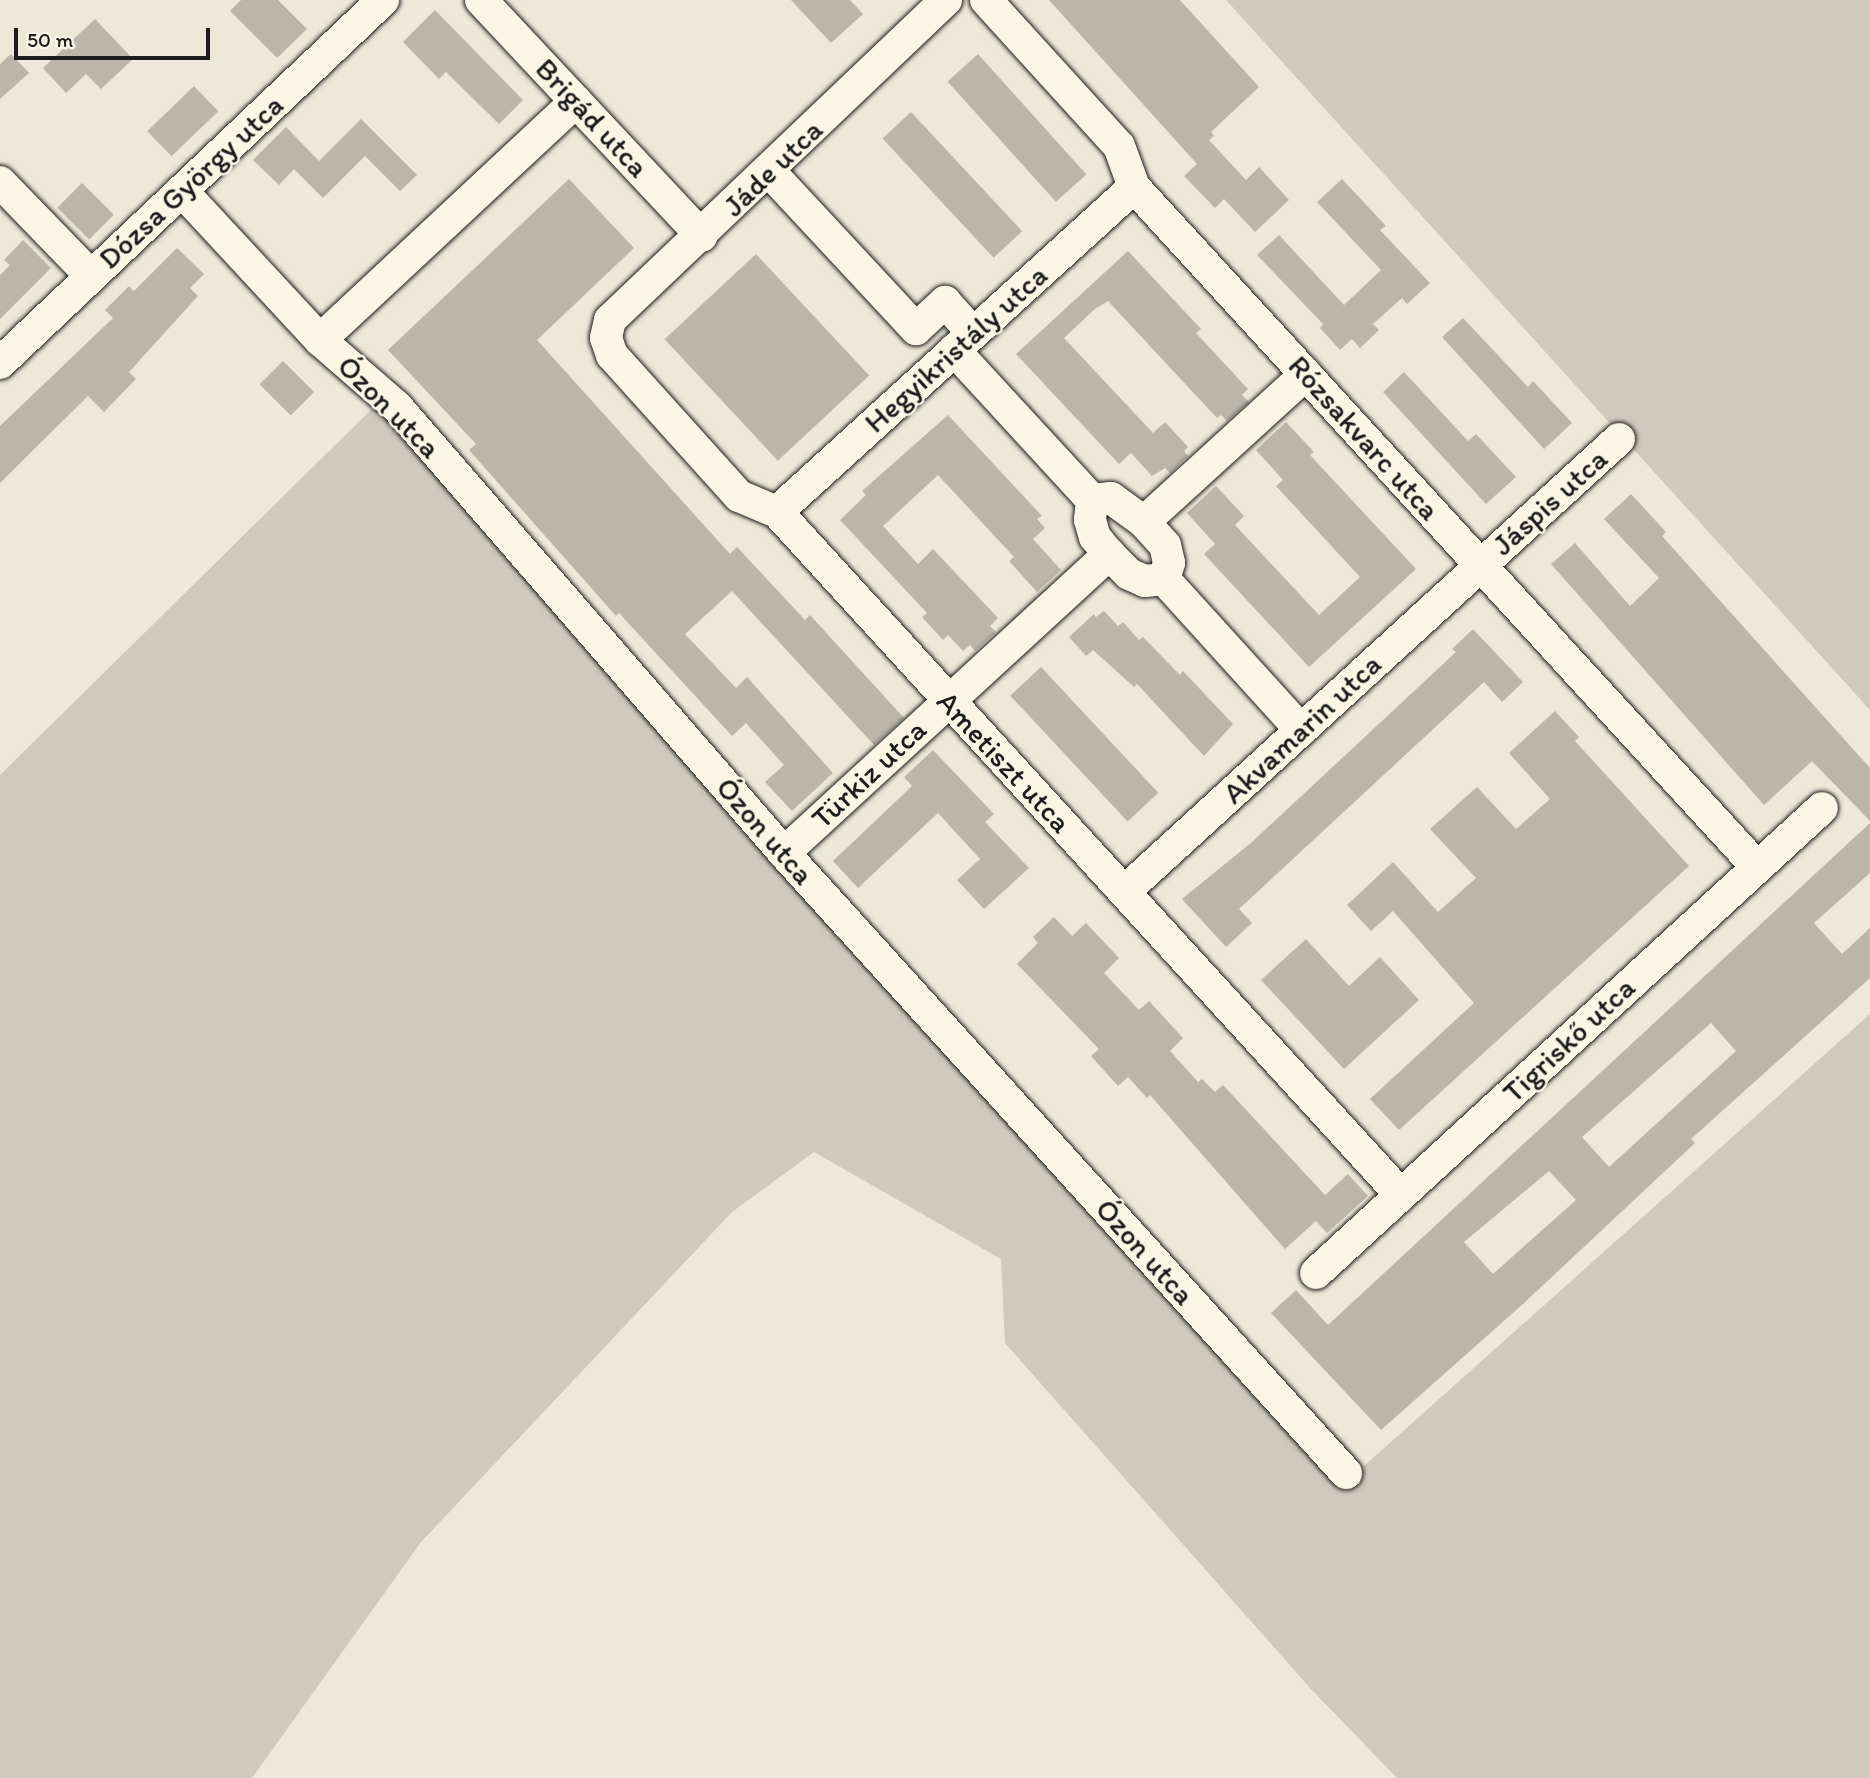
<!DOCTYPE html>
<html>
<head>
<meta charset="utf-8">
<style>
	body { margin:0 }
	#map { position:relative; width:1870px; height:1778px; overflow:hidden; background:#eee8d9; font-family:Itim,sans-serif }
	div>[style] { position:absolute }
	.green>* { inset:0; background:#cfcabd }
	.building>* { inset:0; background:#bab6aa; transform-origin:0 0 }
	.roads { filter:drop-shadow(0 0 2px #1c1c1c) drop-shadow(0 0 2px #1c1c1c) }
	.minor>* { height:32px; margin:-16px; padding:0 16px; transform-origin:16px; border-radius:16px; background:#fcf5e5 }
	span { translate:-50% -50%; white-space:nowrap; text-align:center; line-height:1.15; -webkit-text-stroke:5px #fcf5e5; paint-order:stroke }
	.street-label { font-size:30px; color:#1c1c1c }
	.scale { position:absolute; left:14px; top:28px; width:196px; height:32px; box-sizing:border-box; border:4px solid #1c1c1c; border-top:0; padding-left:9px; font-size:21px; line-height:24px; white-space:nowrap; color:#1c1c1c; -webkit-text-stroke:5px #fcf5e5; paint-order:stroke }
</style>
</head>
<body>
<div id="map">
	<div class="green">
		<div style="clip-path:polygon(1226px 0,1870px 0,1870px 710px)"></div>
		<div style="clip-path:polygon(388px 393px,1363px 1467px,1870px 1014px,1870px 1778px,1397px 1778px,1310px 1688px,1005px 1343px,1001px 1259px,814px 1152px,732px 1212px,421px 1542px,252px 1778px,0 1778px,0 775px)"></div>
	</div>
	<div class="building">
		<div style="clip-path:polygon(241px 0,278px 0,307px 29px,277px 58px,230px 11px)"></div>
		<div style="clip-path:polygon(791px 0,850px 0,863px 14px,831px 43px)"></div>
		<div style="clip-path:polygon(1049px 0,1180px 0,1259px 87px,1211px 132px,1214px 136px,1209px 140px,1246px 180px,1259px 167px,1289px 200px,1255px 232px,1224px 199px,1215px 208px,1184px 176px,1197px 164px)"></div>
		<div style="clip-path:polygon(435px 10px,523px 100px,499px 124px,446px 72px,439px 79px,403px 42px)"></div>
		<div style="clip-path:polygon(95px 19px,133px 59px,101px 89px,86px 74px,66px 93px,43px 68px)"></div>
		<div style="clip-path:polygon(11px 54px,29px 73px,0 99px,0 64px)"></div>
		<div style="left:978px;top:54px;width:162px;height:41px;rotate:48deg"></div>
		<div style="left:194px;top:86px;width:35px;height:65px;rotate:46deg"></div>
		<div style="left:911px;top:112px;width:163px;height:39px;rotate:47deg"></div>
		<div style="clip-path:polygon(361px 119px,417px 175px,400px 191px,365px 156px,323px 198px,294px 169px,279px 185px,253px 160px,286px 127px,319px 161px)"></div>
		<div style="clip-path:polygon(569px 179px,634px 248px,537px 340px,730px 554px,737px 547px,805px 620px,810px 615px,904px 718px,874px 745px,732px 591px,685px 634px,736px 688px,747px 677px,833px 773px,792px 811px,765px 782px,784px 765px,746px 723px,732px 736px,619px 613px,616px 616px,469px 450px,476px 444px,388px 350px)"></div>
		<div style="clip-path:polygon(1342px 179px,1386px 226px,1380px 230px,1430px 283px,1407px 304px,1402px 298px,1373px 324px,1379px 330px,1360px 348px,1352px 339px,1340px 350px,1320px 328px,1323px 324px,1257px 255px,1279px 235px,1344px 305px,1381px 270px,1317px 202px)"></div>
		<div style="left:82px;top:183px;width:45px;height:35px;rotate:45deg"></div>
		<div style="clip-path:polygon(23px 240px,51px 268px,0 319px,0 275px,10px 265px,4px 260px)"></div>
		<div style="clip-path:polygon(177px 248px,204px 274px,190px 288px,198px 296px,129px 372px,136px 379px,104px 412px,88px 396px,0 483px,0 426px,113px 318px,105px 310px,129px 286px,134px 291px)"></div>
		<div style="clip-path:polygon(1128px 251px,1201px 329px,1196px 333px,1248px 389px,1242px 395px,1249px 402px,1227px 421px,1221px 415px,1217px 418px,1108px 301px,1095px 309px,1064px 338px,1153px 433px,1165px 422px,1188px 447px,1184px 451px,1188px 456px,1170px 473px,1165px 468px,1152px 476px,1131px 453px,1119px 464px,1016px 354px)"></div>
		<div style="left:756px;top:254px;width:166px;height:125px;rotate:47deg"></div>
		<div style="clip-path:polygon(1463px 318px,1528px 387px,1533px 381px,1572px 423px,1544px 449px,1442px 337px)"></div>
		<div style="left:283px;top:361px;width:44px;height:33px;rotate:45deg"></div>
		<div style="clip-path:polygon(1404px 372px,1468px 441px,1476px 434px,1516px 477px,1486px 504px,1383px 392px)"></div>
		<div style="clip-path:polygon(948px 415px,1042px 516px,1037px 519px,1045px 528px,1033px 539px,1061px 570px,1037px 592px,1009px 561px,1014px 557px,938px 475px,883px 526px,918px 564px,933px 549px,998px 618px,990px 626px,996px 632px,975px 651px,970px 645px,963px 651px,948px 635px,943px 640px,922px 617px,927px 613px,840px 520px,866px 495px,862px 491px)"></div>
		<div style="clip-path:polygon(1286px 422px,1314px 452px,1310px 455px,1416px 569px,1309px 667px,1204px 554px,1215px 544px,1187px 513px,1216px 486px,1244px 516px,1235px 525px,1319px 615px,1360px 577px,1276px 486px,1283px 480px,1256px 450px)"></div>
		<div style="clip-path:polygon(1631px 494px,1666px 532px,1662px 536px,1870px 768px,1870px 821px,1812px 761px,1764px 805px,1551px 564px,1575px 543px,1630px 606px,1659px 578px,1604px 519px)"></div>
		<div style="clip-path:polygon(1104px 611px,1118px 626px,1123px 622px,1139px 640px,1143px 637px,1180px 675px,1183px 671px,1233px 724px,1204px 756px,1137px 684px,1134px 687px,1093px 650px,1086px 656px,1069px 637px,1094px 614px,1096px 617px)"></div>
		<div style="clip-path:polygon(1473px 629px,1523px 682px,1502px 702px,1484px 682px,1239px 909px,1252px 923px,1226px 947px,1182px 899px,1252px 842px,1456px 652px,1452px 649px)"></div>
		<div style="left:1041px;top:667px;width:172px;height:42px;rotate:47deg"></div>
		<div style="clip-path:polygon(1555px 711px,1579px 737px,1575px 741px,1689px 866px,1399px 1130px,1370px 1099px,1474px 1003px,1393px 911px,1371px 931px,1347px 905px,1393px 862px,1438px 912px,1476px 878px,1430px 829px,1477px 787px,1516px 829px,1550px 799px,1509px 753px)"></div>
		<div style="clip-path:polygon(933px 750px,994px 814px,985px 822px,1029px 868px,984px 909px,957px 880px,980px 859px,938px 813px,858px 888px,833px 861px,912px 786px,904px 777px)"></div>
		<div style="clip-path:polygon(evenodd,1870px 823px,1870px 873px,1814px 923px,1842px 954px,1870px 928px,1870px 978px,1691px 1139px,1695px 1143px,1523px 1304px,1381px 1430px,1271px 1313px,1296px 1290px,1328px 1325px,1870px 823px,1711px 1023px,1736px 1051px,1609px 1167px,1582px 1137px,1711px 1023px,1870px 823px,1549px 1171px,1576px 1200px,1493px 1274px,1464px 1242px,1549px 1171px)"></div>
		<div style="clip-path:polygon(1054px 917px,1072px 936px,1086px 923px,1119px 958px,1104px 973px,1139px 1010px,1149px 1001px,1183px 1038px,1170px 1051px,1198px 1082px,1202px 1079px,1215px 1092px,1223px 1085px,1325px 1195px,1348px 1174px,1368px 1196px,1327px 1233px,1316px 1221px,1285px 1249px,1150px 1095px,1147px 1098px,1128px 1077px,1118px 1086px,1091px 1056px,1099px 1049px,1017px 964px,1038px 943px,1033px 937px)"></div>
		<div style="clip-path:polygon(1306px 939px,1349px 986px,1380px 957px,1419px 1000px,1344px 1069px,1261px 980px)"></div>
	</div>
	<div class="roads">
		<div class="minor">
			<div style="left:481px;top:0;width:323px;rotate:46.9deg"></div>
			<div style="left:946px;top:0;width:464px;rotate:136.4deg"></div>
			<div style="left:610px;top:320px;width:18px;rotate:103deg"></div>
			<div style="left:606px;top:338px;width:18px;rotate:71deg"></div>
			<div style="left:612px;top:355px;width:190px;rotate:48deg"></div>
			<div style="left:739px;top:496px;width:41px;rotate:22.8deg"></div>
			<div style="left:777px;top:512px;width:925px;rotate:47.58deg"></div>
			<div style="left:986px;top:0;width:197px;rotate:47.7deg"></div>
			<div style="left:1119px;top:146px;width:44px;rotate:69.9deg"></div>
			<div style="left:1134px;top:187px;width:922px;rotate:47.5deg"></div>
			<div style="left:769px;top:171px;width:216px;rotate:47.1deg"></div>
			<div style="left:916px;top:329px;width:40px;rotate:-43deg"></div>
			<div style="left:945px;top:302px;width:42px;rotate:47.9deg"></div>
			<div style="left:0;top:182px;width:131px;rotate:45.9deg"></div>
			<div style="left:182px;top:191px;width:203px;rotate:47.2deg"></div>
			<div style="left:320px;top:340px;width:102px;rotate:41deg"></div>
			<div style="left:397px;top:407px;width:590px;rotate:49.05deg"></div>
			<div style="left:784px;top:853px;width:837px;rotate:47.81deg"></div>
			<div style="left:320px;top:340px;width:350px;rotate:-43deg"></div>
			<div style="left:954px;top:350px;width:204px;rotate:47.4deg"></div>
			<div style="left:1092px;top:500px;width:20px;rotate:96deg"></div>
			<div style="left:1090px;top:520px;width:18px;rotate:74deg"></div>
			<div style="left:1095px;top:537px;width:22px;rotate:51deg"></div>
			<div style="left:1109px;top:554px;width:28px;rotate:45deg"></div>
			<div style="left:1129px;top:574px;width:17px;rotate:24deg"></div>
			<div style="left:1145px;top:581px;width:19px;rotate:-6deg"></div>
			<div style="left:1164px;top:579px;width:204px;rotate:47.8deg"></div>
			<div style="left:0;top:363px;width:528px;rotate:-43.46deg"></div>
			<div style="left:1092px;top:500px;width:19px;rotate:-6deg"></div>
			<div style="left:1111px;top:498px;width:41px;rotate:36deg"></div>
			<div style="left:1144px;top:522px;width:31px;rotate:48deg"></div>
			<div style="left:1165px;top:545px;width:18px;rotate:77deg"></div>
			<div style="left:1169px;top:563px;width:17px;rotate:107deg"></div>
			<div style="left:777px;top:512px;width:483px;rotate:-42.3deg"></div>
			<div style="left:1144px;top:522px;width:219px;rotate:-42.4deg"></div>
			<div style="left:784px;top:853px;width:442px;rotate:-42.6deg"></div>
			<div style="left:1124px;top:892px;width:671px;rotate:-42.46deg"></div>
			<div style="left:1316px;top:1273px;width:687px;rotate:-42.58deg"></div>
		</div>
	</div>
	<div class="street-label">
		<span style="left:592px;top:118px;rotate:47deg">Brigád utca</span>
		<span style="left:773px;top:168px;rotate:-44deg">Jáde utca</span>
		<span style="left:191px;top:182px;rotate:-43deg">Dózsa György utca</span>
		<span style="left:956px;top:349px;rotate:-42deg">Hegyikristály utca</span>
		<span style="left:389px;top:407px;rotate:45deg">Ózon utca</span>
		<span style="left:1364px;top:438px;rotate:48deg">Rózsakvarc utca</span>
		<span style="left:1550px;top:502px;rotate:-42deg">Jáspis utca</span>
		<span style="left:1302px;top:729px;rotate:-43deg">Akvamarin utca</span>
		<span style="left:1004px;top:762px;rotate:47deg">Ametiszt utca</span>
		<span style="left:869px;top:774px;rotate:-43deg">Türkiz utca</span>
		<span style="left:765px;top:831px;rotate:49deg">Ózon utca</span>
		<span style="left:1569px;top:1040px;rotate:-43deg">Tigriskő utca</span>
		<span style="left:1145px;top:1252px;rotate:48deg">Ózon utca</span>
	</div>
	<div class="scale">50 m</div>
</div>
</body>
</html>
